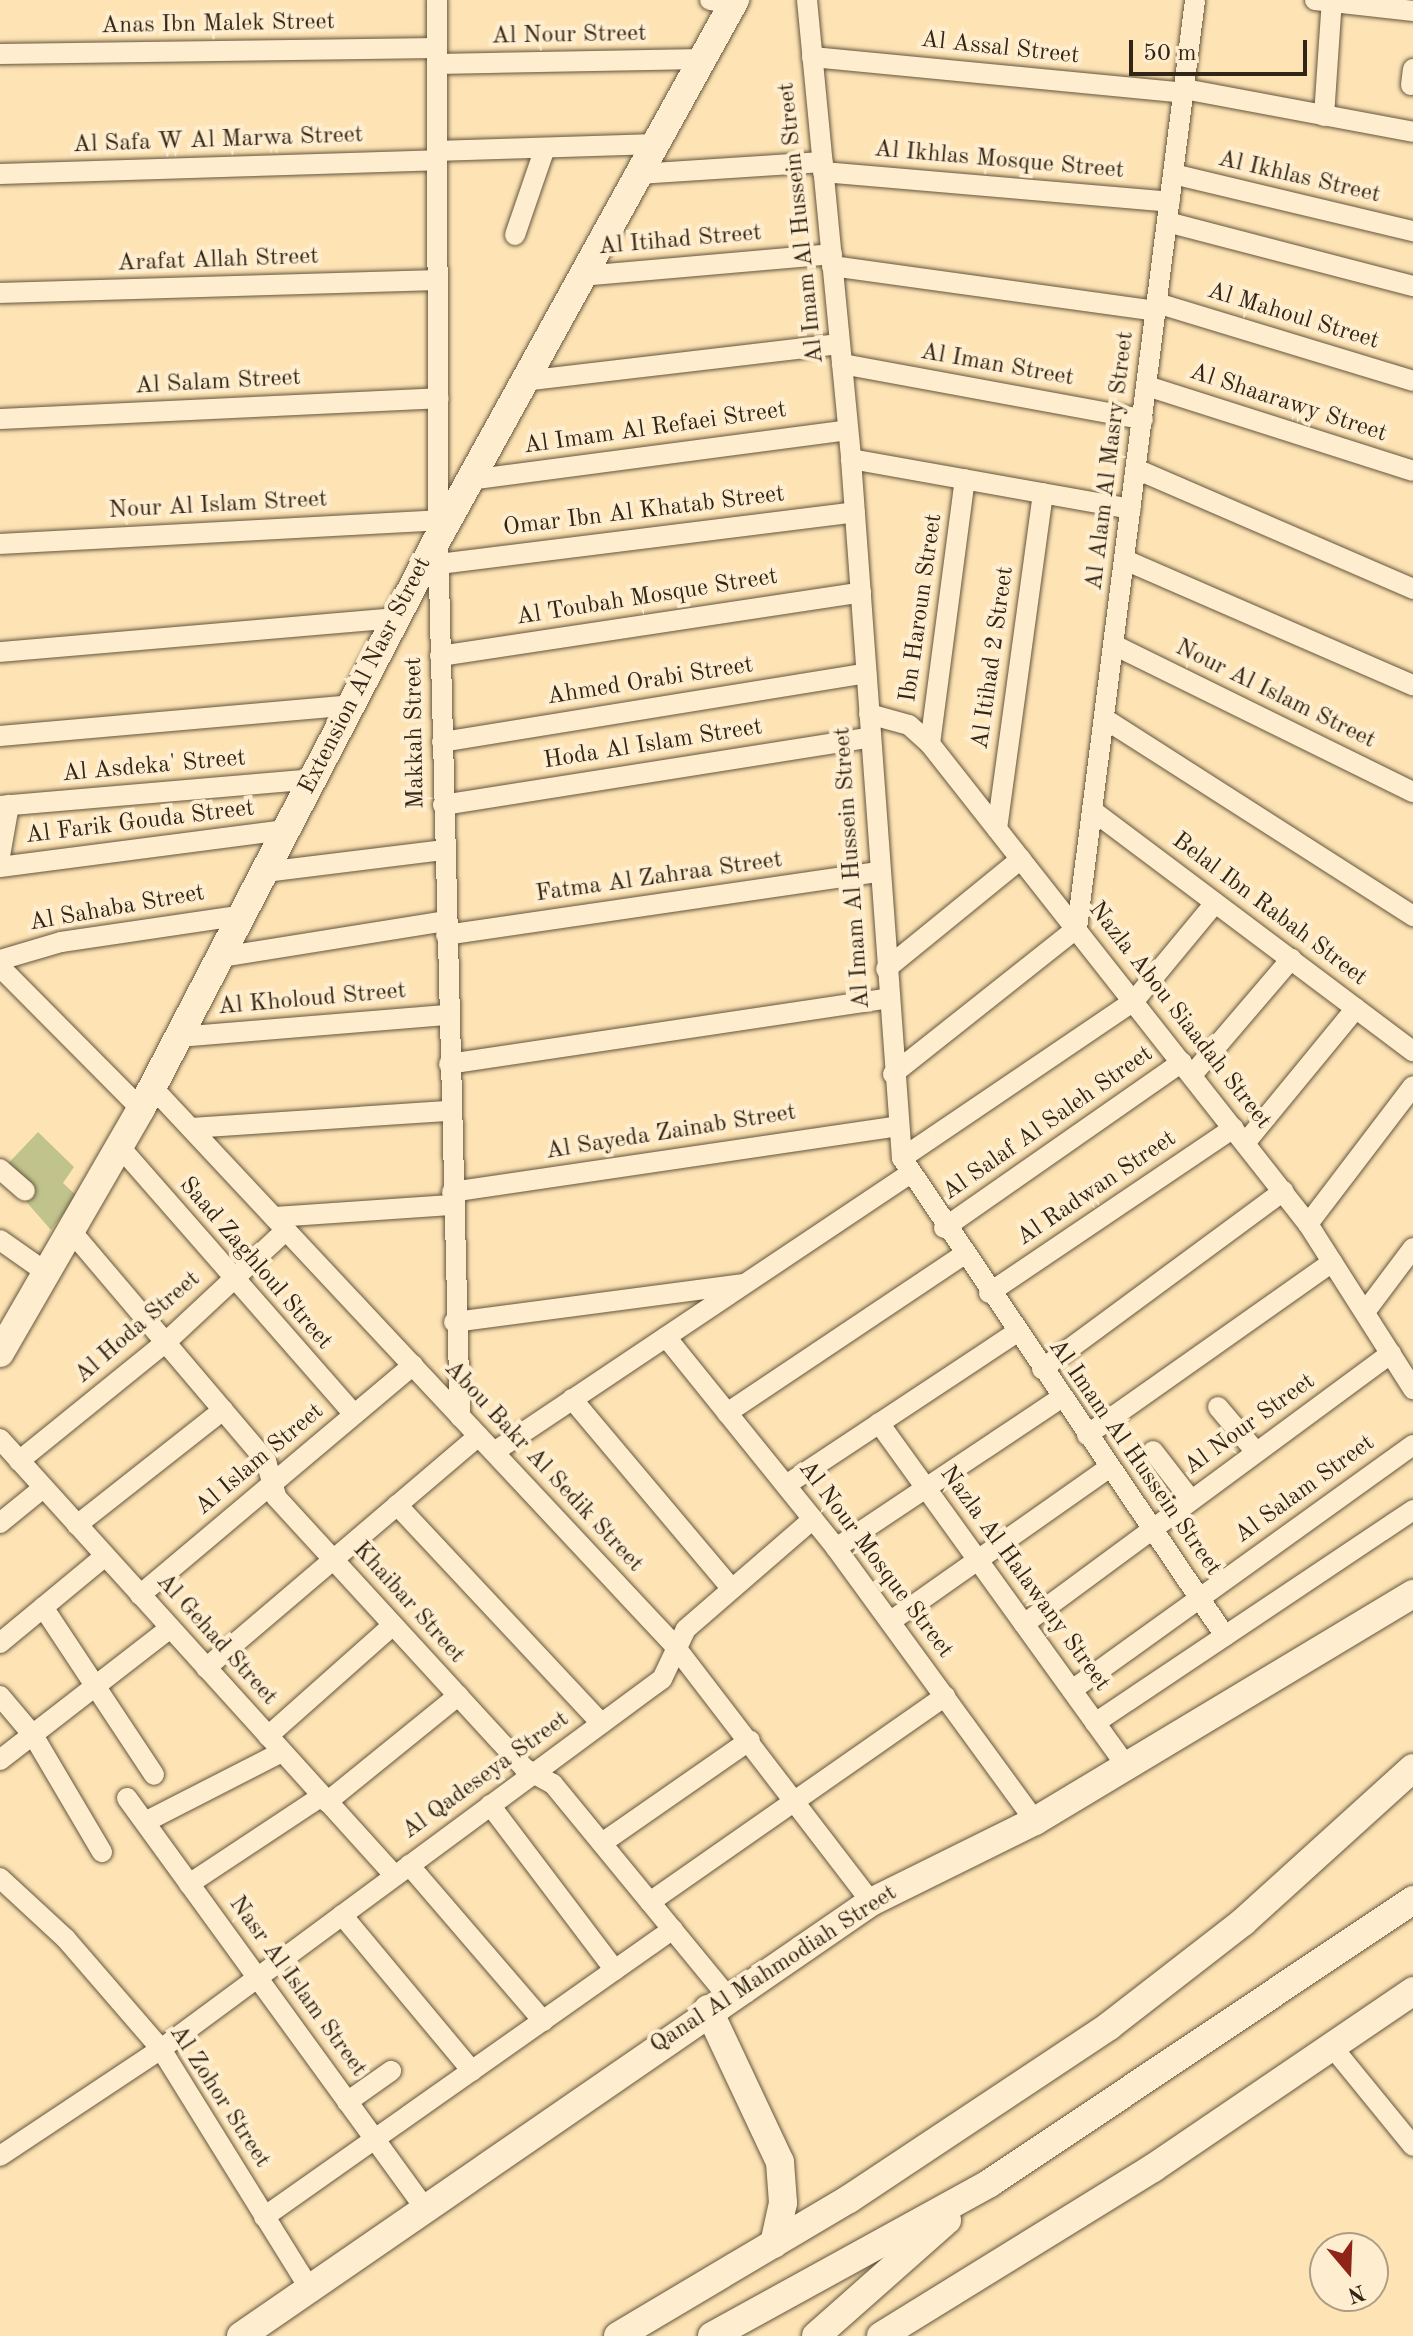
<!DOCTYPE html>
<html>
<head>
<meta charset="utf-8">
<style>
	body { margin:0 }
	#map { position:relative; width:1413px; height:2336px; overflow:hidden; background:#fee4b4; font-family:"Old Standard TT",serif }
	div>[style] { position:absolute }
	.green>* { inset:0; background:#c0c48c }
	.roads { filter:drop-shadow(0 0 2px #64553e) drop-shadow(0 0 2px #64553e) }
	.street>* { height:20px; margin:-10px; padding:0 10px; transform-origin:10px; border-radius:10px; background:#feedce }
	.secondary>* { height:28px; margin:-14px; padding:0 14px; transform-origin:14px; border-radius:14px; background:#feedce }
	span { translate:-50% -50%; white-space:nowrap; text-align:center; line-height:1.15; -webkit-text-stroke:8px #feedce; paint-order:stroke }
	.street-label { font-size:24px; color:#312517 }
	.north { position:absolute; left:1309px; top:2232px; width:80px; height:80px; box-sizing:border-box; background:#feedce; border:2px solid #ac9d85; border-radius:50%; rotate:161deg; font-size:22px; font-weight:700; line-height:32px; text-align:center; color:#312517 }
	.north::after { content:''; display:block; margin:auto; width:28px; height:36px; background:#8f2418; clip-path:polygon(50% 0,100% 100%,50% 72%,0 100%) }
	.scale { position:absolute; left:1129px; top:40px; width:178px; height:36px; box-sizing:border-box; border:4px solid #312517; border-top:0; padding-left:10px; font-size:24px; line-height:28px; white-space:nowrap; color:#312517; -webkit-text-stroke:6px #feedce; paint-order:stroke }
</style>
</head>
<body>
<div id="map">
	<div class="green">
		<div style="clip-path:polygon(38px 1132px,74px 1167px,63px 1183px,77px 1196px,51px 1230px,0 1172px)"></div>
	</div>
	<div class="roads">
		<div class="street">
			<div style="left:437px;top:0;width:538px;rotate:89.89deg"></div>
			<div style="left:438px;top:538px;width:879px;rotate:88.57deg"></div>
			<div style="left:710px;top:0;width:23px;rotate:10deg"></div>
			<div style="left:807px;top:0;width:461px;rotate:84.5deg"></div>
			<div style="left:851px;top:459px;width:701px;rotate:85.83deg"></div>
			<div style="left:902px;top:1158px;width:577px;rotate:55.95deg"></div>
			<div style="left:1315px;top:0;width:99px;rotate:6.4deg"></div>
			<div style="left:0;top:54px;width:437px;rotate:-0.8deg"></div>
			<div style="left:812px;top:57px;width:374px;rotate:5.5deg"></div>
			<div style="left:437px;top:64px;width:265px;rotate:-1.1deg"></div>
			<div style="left:1411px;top:85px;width:16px;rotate:-83deg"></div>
			<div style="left:1184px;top:89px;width:233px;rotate:10.6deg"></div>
			<div style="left:1324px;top:116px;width:116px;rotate:-86.1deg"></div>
			<div style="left:437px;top:151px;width:218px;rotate:-1.8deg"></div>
			<div style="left:823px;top:172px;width:348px;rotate:4.9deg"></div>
			<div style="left:0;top:174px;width:437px;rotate:-1.8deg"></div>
			<div style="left:638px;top:174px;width:185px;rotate:-3.7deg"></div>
			<div style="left:1173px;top:174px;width:247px;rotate:13.4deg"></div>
			<div style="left:1167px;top:222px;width:254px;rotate:14.6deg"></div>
			<div style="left:515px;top:235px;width:92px;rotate:-71deg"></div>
			<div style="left:832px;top:266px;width:327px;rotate:7.9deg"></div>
			<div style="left:582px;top:276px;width:251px;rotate:-5deg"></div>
			<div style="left:0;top:293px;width:437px;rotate:-1.7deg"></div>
			<div style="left:1157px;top:303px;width:268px;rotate:16.9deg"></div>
			<div style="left:842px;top:364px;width:306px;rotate:10.4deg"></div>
			<div style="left:524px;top:381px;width:318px;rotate:-6.7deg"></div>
			<div style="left:1147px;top:386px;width:279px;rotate:17.7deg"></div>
			<div style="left:0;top:419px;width:439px;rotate:-2.7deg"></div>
			<div style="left:851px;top:459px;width:284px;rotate:10.1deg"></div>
			<div style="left:1136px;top:469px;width:302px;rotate:23.4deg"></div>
			<div style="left:469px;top:480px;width:382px;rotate:-7.5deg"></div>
			<div style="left:0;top:544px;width:439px;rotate:-3.1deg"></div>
			<div style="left:1125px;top:560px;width:314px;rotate:23.5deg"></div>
			<div style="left:439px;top:564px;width:419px;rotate:-7.1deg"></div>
			<div style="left:1114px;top:645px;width:333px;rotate:26.2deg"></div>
			<div style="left:0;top:652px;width:397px;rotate:-4.9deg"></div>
			<div style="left:440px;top:656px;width:426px;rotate:-8.6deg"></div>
			<div style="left:869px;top:714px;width:41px;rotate:15.4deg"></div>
			<div style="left:909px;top:725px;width:28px;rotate:42deg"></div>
			<div style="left:930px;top:744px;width:611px;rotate:51.78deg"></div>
			<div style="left:1308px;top:1224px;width:196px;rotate:57.5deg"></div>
			<div style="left:1105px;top:719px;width:366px;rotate:32.6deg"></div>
			<div style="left:0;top:736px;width:352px;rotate:-5deg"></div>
			<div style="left:442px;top:742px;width:430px;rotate:-9.2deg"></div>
			<div style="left:930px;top:744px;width:267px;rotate:-82.5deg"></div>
			<div style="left:443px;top:805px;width:433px;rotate:-9deg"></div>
			<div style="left:0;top:806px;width:313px;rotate:-4.9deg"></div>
			<div style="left:1093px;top:811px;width:400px;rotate:36.9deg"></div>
			<div style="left:997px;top:829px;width:339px;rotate:-82.2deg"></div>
			<div style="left:0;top:856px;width:52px;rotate:-80deg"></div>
			<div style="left:0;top:867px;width:288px;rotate:-7.4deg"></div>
			<div style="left:265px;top:872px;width:181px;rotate:-7deg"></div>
			<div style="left:446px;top:935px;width:439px;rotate:-8.3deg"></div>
			<div style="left:221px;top:957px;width:228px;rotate:-9.1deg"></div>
			<div style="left:0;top:960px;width:64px;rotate:-16.4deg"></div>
			<div style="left:61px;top:942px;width:184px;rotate:-8.4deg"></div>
			<div style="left:0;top:967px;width:200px;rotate:45.2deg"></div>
			<div style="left:886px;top:969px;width:174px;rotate:-39.2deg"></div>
			<div style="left:179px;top:1037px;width:270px;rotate:-4.7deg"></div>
			<div style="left:449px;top:1064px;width:444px;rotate:-8.5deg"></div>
			<div style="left:893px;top:1074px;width:235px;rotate:-38.4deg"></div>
			<div style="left:1077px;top:928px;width:935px;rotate:-82.75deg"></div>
			<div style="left:1192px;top:1075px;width:153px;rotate:-49.5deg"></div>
			<div style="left:153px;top:1088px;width:763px;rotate:46.91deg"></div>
			<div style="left:674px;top:1645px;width:324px;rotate:52.5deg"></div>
			<div style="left:191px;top:1128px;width:260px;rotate:-3.8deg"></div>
			<div style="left:1246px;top:1142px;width:173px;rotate:-50.6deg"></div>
			<div style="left:120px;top:1147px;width:355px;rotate:48.8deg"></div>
			<div style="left:902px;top:1158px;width:280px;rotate:-34.1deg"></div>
			<div style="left:1134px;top:1001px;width:127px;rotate:-50.4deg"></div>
			<div style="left:0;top:1169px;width:33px;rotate:41deg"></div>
			<div style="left:452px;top:1192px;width:450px;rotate:-8.4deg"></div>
			<div style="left:274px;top:1217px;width:178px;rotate:-3.9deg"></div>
			<div style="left:1308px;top:1224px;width:173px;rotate:-52.7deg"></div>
			<div style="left:944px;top:1228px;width:290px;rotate:-34.9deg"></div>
			<div style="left:71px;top:1231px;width:302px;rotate:49.7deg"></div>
			<div style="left:266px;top:1461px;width:37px;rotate:74deg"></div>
			<div style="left:276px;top:1497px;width:367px;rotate:47.5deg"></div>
			<div style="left:524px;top:1768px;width:33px;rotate:29deg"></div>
			<div style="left:553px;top:1784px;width:274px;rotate:50.6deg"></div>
			<div style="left:0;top:1240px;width:57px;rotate:35.1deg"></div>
			<div style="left:989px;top:1293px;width:295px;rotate:-34deg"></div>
			<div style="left:1365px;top:1312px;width:80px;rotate:-53.1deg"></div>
			<div style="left:454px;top:1322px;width:290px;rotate:-7.5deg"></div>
			<div style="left:666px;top:1337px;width:271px;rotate:51.1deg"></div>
			<div style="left:836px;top:1548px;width:338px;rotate:53.9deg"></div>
			<div style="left:1042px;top:1369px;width:300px;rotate:-36.4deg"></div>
			<div style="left:572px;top:1399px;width:248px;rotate:49.9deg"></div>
			<div style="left:1218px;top:1407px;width:59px;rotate:49.8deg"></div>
			<div style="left:727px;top:1413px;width:284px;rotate:-33.8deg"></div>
			<div style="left:879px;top:1423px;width:423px;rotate:54.2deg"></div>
			<div style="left:1087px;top:1435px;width:300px;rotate:-35.2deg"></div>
			<div style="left:0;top:1439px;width:589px;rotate:47.89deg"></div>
			<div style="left:1153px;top:1451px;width:62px;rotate:52.2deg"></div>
			<div style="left:494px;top:1452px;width:498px;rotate:-33.8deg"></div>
			<div style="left:19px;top:1461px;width:189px;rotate:-39deg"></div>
			<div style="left:166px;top:1342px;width:164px;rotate:-43deg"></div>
			<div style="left:786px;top:1485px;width:276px;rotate:-33.5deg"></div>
			<div style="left:397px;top:1505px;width:299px;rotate:46.9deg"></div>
			<div style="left:0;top:1523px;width:55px;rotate:-39.1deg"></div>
			<div style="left:77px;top:1525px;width:186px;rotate:-38.2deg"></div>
			<div style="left:836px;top:1548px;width:270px;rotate:-33.7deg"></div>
			<div style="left:140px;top:1595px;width:357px;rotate:-40.1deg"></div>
			<div style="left:43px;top:1607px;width:201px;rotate:56.5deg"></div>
			<div style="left:891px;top:1621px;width:266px;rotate:-35.1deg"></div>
			<div style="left:1024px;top:1624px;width:456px;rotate:-36.4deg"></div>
			<div style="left:0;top:1643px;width:136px;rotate:-39.6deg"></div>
			<div style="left:206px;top:1668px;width:358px;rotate:-40.4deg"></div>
			<div style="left:1072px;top:1690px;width:420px;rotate:-35.7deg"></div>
			<div style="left:0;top:1696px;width:51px;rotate:49.8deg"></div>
			<div style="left:33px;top:1735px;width:136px;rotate:59.5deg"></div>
			<div style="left:1095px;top:1723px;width:383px;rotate:-33.8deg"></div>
			<div style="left:268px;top:1736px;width:167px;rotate:-41.6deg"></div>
			<div style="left:0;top:1760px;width:215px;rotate:-37.8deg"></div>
			<div style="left:127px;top:1798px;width:505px;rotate:54.01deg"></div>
			<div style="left:327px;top:1802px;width:169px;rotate:-39deg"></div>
			<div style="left:490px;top:1805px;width:207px;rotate:52.9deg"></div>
			<div style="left:145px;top:1822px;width:154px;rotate:-27.1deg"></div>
			<div style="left:602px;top:1843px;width:180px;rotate:-34.8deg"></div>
			<div style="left:409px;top:1865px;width:206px;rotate:49.3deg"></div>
			<div style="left:0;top:1878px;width:90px;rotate:42.7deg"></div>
			<div style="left:66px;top:1939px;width:145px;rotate:49.2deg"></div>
			<div style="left:161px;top:2049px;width:281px;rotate:58.2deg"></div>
			<div style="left:189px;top:1884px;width:159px;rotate:-33.5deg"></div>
			<div style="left:650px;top:1902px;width:360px;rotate:-34.9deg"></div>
			<div style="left:342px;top:1915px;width:203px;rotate:50.2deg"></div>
			<div style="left:1334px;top:2049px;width:125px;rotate:50.8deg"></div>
			<div style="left:347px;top:2102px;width:54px;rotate:-35.2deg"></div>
			<div style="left:0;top:2156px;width:193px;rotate:-33.6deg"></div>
			<div style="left:161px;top:2049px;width:623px;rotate:-36.45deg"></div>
			<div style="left:662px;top:1679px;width:55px;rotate:-64.4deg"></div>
			<div style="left:686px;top:1629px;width:168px;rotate:-40.9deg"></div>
			<div style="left:264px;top:2217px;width:500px;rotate:-35.15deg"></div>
		</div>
		<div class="secondary">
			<div style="left:0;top:1353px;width:282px;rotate:-60deg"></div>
			<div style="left:141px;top:1109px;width:644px;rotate:-62.52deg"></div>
			<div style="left:438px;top:538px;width:615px;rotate:-61.1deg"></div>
			<div style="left:708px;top:2009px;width:169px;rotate:64.8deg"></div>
			<div style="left:780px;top:2162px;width:41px;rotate:85.8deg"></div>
			<div style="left:783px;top:2203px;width:42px;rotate:102.4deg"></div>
			<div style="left:241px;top:2336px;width:765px;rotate:-34.56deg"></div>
			<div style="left:871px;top:1902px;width:183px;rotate:-26.3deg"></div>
			<div style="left:1035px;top:1821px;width:441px;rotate:-31deg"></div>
			<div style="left:618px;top:2336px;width:269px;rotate:-30.7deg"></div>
			<div style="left:849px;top:2199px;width:312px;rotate:-33.6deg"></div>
			<div style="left:1109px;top:2026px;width:170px;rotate:-37.8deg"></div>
			<div style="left:1243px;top:1922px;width:229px;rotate:-42.2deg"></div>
			<div style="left:712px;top:2336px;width:317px;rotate:-28.8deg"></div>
			<div style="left:990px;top:2183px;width:509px;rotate:-33.78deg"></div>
			<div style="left:816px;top:2336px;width:175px;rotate:-41.5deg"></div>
			<div style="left:881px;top:2336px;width:320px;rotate:-31.7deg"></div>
			<div style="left:1153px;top:2168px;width:315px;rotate:-34.2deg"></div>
		</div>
	</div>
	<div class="street-label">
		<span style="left:218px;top:25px;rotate:-1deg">Anas Ibn Malek Street</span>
		<span style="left:569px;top:36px;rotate:-1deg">Al Nour Street</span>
		<span style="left:1000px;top:49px;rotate:6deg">Al Assal Street</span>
		<span style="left:218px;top:141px;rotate:-2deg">Al Safa W Al Marwa Street</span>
		<span style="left:999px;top:161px;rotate:5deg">Al Ikhlas Mosque Street</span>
		<span style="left:1299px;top:178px;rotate:13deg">Al Ikhlas Street</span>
		<span style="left:802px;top:223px;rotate:-96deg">Al Imam Al Hussein Street</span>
		<span style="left:680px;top:241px;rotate:-5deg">Al Itihad Street</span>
		<span style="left:218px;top:261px;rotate:-2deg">Arafat Allah Street</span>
		<span style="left:1293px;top:317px;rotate:17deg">Al Mahoul Street</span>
		<span style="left:997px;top:366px;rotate:10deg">Al Iman Street</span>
		<span style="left:218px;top:383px;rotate:-3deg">Al Salam Street</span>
		<span style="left:1288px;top:404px;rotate:18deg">Al Shaarawy Street</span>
		<span style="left:655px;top:429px;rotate:-8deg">Al Imam Al Refaei Street</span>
		<span style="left:1111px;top:461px;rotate:-83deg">Al Alam Al Masry Street</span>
		<span style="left:218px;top:506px;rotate:-3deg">Nour Al Islam Street</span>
		<span style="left:644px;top:512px;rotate:-7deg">Omar Ibn Al Khatab Street</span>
		<span style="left:647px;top:598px;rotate:-9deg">Al Toubah Mosque Street</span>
		<span style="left:922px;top:608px;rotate:-82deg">Ibn Haroun Street</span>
		<span style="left:994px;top:658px;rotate:-82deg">Al Itihad 2 Street</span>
		<span style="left:366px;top:676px;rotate:-63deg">Extension Al Nasr Street</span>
		<span style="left:650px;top:682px;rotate:-9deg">Ahmed Orabi Street</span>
		<span style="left:1275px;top:695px;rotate:26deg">Nour Al Islam Street</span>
		<span style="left:416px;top:733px;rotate:-91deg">Makkah Street</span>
		<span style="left:653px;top:745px;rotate:-9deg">Hoda Al Islam Street</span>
		<span style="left:154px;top:767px;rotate:-5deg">Al Asdeka' Street</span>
		<span style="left:140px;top:823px;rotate:-7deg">Al Farik Gouda Street</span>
		<span style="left:853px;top:868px;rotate:-94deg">Al Imam Al Hussein Street</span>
		<span style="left:659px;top:878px;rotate:-8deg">Fatma Al Zahraa Street</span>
		<span style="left:117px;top:909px;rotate:-10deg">Al Sahaba Street</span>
		<span style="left:1269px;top:910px;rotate:37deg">Belal Ibn Rabah Street</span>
		<span style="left:312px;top:1000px;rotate:-5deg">Al Kholoud Street</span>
		<span style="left:1179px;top:1016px;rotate:52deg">Nazla Abou Siaadah Street</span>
		<span style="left:1048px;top:1124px;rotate:-35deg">Al Salaf Al Saleh Street</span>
		<span style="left:671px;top:1133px;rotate:-9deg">Al Sayeda Zainab Street</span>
		<span style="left:1097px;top:1189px;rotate:-34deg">Al Radwan Street</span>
		<span style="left:255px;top:1264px;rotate:49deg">Saad Zaghloul Street</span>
		<span style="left:138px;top:1328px;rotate:-41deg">Al Hoda Street</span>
		<span style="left:1250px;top:1425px;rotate:-36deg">Al Nour Street</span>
		<span style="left:1134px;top:1458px;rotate:55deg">Al Imam Al Hussein Street</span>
		<span style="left:260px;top:1460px;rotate:-40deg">Al Islam Street</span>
		<span style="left:543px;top:1467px;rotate:47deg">Abou Bakr Al Sedik Street</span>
		<span style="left:1305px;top:1490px;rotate:-36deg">Al Salam Street</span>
		<span style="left:875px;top:1560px;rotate:53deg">Al Nour Mosque Street</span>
		<span style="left:1024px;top:1579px;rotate:54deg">Nazla Al Halawany Street</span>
		<span style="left:408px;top:1603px;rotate:48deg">Khaibar Street</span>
		<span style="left:216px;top:1640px;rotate:48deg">Al Gehad Street</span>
		<span style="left:486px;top:1776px;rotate:-36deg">Al Qadeseya Street</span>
		<span style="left:774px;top:1970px;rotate:-33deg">Qanal Al Mahmodiah Street</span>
		<span style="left:297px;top:1987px;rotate:54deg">Nasr Al Islam Street</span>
		<span style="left:219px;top:2097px;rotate:57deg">Al Zohor Street</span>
	</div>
	<div class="north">N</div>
	<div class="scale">50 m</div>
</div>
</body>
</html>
